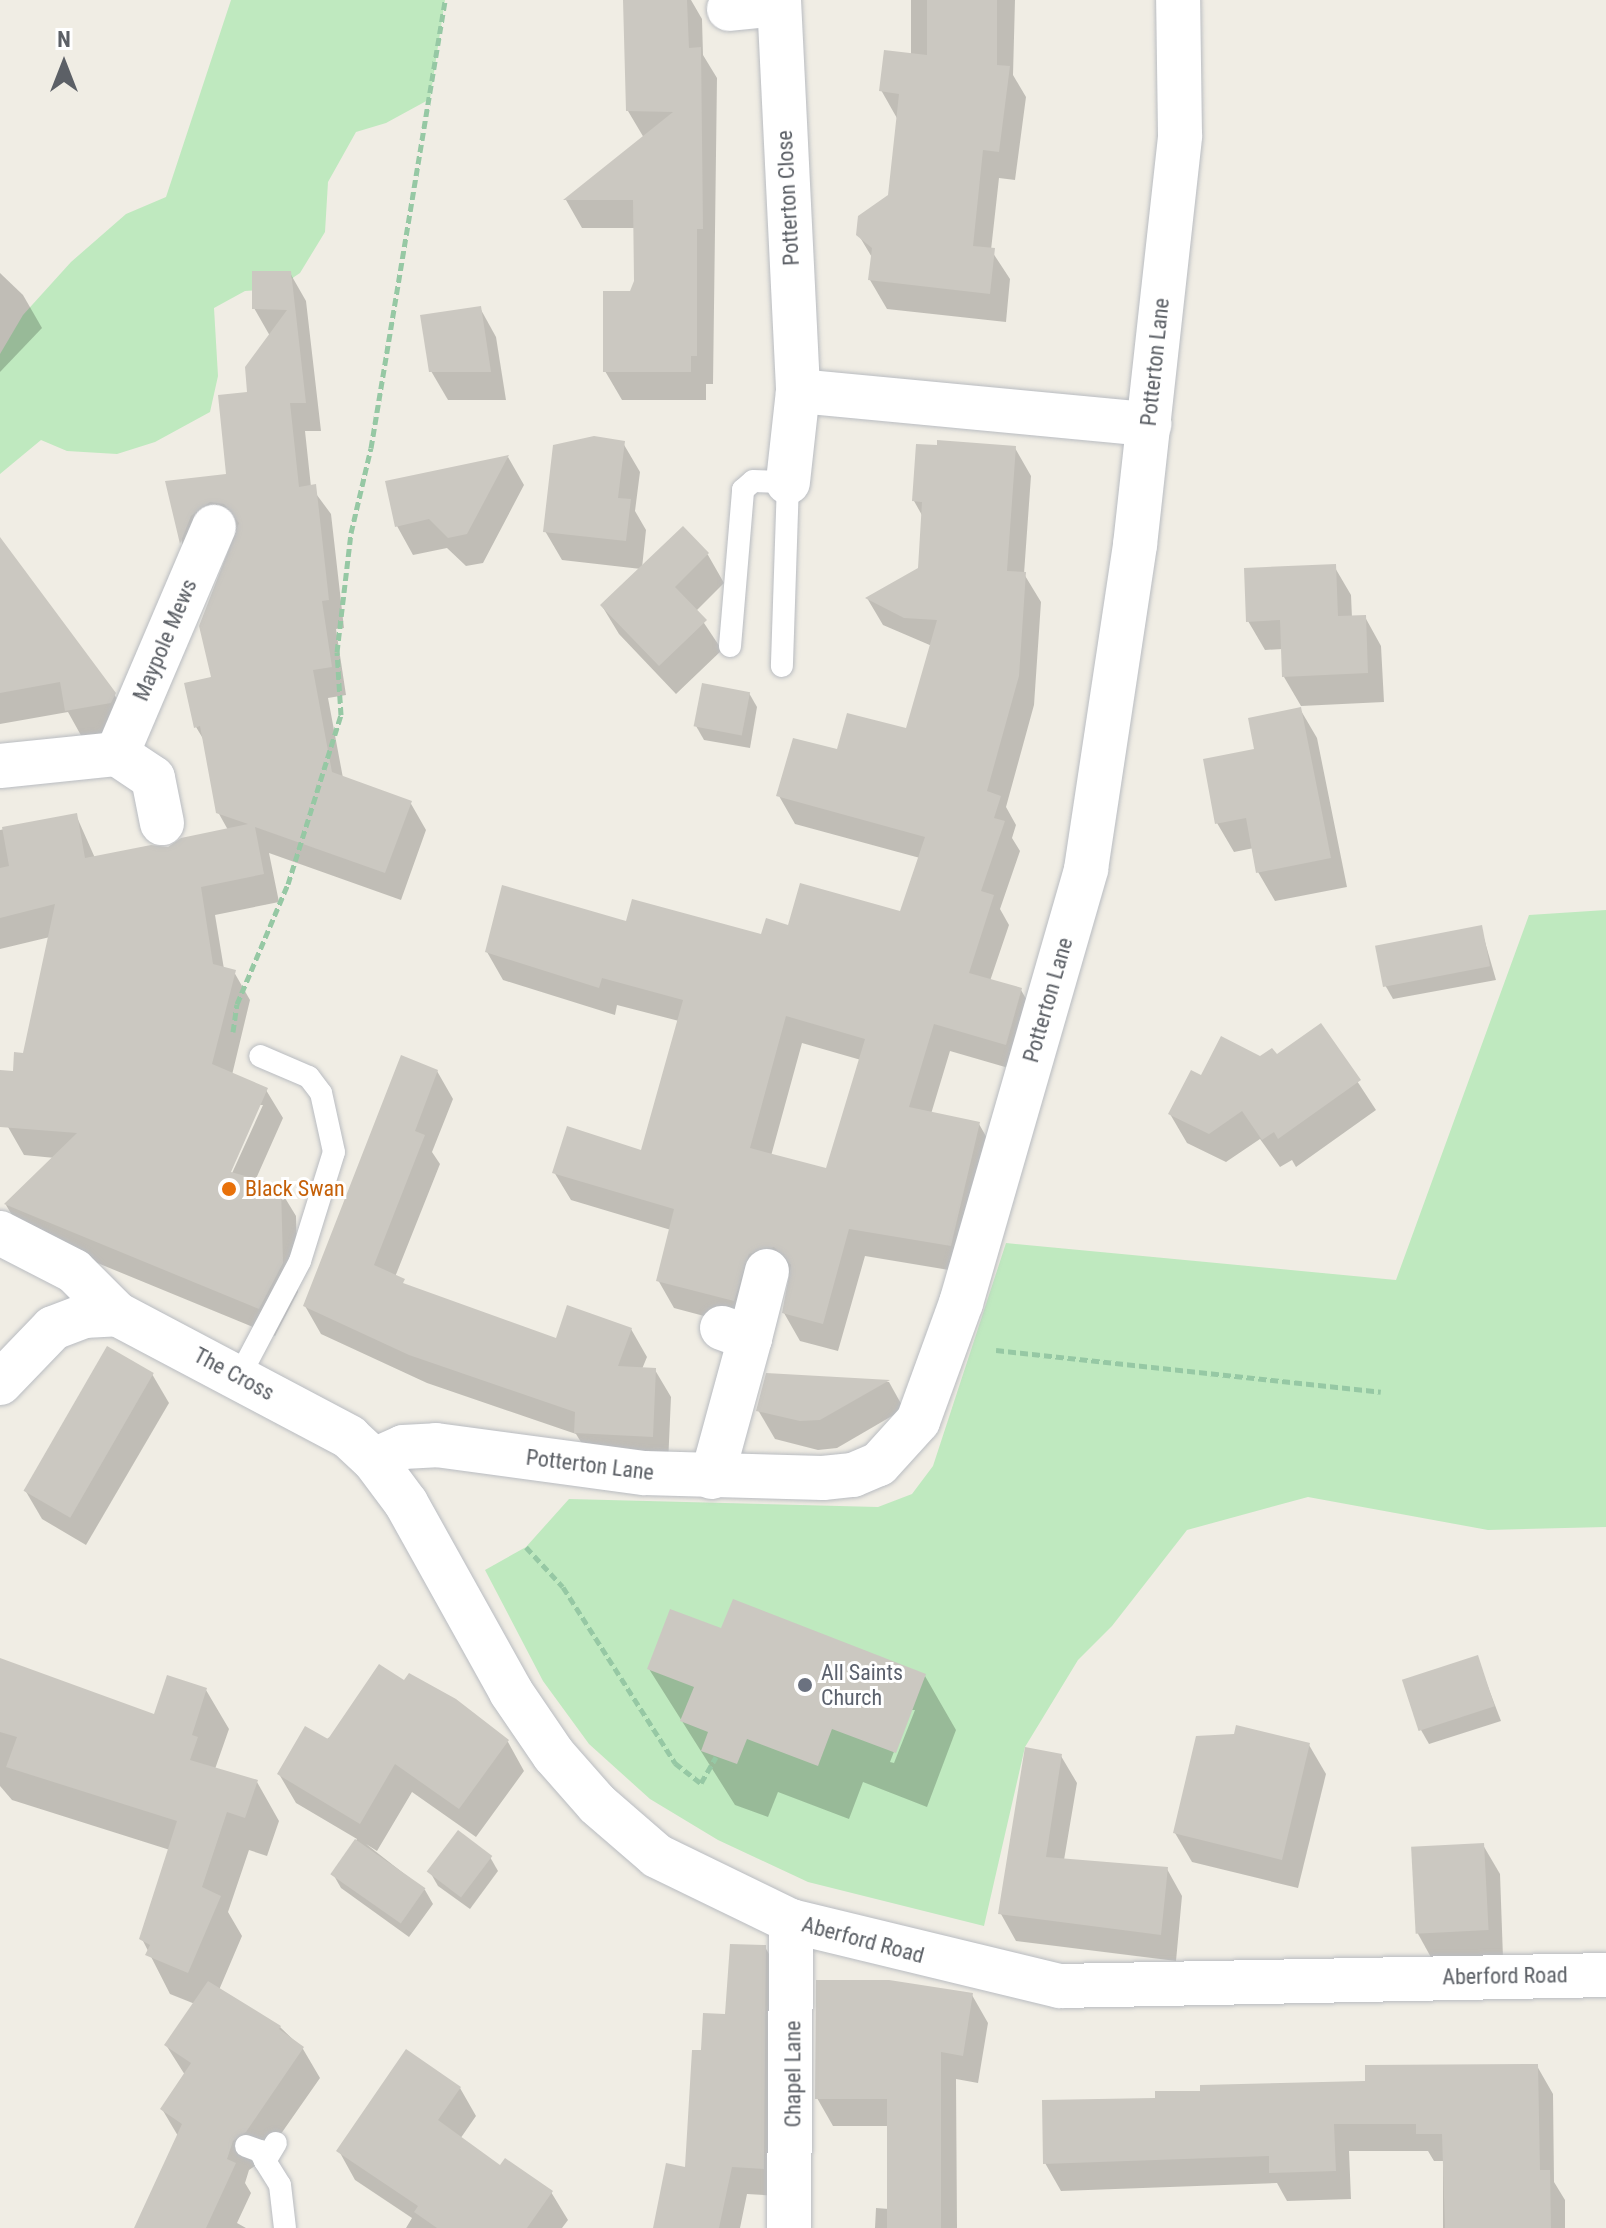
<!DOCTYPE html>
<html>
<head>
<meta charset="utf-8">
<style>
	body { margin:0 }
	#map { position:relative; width:1606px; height:2228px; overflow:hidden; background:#f0ede4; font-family:"Roboto Condensed",sans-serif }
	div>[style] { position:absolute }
	.green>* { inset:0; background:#bfe9bf }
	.shadow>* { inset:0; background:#0003 }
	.building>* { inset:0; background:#cbc8c1; transform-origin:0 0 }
	.path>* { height:5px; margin-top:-2.5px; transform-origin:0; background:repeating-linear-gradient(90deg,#96c8a4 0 8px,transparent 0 12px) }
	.roads { filter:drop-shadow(0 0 2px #b9bcc1) drop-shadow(0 0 2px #b9bcc1) }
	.service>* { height:22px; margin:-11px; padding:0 11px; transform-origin:11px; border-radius:11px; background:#fff }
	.minor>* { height:44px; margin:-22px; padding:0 22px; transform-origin:22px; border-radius:22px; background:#fff }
	.tertiary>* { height:44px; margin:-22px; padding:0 22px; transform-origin:22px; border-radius:22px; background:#fff }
	.dots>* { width:22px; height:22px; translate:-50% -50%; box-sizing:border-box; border:4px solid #fff; border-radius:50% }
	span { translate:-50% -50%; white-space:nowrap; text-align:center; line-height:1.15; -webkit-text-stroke:6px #fff; paint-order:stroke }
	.street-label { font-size:22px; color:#5c6066 }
	.food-label { font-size:22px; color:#c56008 }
	.left { translate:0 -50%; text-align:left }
	.worship-label { font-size:22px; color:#5b616d }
	.north { position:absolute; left:24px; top:24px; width:80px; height:80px; -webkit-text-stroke:6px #fff; paint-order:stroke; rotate:0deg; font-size:22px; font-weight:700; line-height:32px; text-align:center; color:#5c6066 }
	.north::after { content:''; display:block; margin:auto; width:28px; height:36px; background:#5c6066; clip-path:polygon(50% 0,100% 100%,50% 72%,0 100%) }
</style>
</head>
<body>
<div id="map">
	<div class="green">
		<div style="clip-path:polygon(231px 0,445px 0,430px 99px,386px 123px,356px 132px,328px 182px,325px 232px,300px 273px,276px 289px,245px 291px,214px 308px,218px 376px,210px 412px,155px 442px,117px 454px,67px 451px,41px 440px,0 474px,0 354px,23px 315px,71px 262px,126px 214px,166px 197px)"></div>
		<div style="clip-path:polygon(1606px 910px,1606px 1527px,1488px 1530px,1308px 1497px,1187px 1530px,1112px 1626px,1078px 1660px,1025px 1747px,984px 1926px,808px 1882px,718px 1840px,650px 1799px,589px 1744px,543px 1681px,485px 1570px,526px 1547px,569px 1499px,878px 1507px,912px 1494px,933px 1466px,1006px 1243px,1396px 1280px,1529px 915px)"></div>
	</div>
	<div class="shadow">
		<div style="clip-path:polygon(625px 0,691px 0,702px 19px,703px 55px,717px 78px,713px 384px,706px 384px,706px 400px,622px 400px,605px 371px,636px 281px,635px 228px,582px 228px,566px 200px,644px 138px,628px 111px)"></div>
		<div style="clip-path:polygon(911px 0,1015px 0,1013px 75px,1026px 97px,1015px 180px,999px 178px,991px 250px,1010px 279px,1006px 322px,887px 309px,870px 280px,873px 259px,858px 234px,890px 196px,898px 120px,881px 90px,911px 55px)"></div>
		<div style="clip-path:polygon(0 273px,23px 295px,42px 328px,0 372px)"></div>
		<div style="clip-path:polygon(evenodd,290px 273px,306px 301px,321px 431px,305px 431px,311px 487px,331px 514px,344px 628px,336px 629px,346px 695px,328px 698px,343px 778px,410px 802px,426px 830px,401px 900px,269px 853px,279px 902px,215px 915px,224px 969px,234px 972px,250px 1000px,232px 1075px,266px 1090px,283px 1118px,255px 1181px,279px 1188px,296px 1216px,298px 1292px,275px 1336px,22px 1232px,6px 1205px,55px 1158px,24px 1155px,8px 1127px,50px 937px,0 949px,0 830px,76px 815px,95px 858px,168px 849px,228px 830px,218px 812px,205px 742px,196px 727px,214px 679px,238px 531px,227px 530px,196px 569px,182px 543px,167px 483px,228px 476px,270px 336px,254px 308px,290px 273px,258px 1105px,263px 1105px,228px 1182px,225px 1180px,258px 1105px)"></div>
		<div style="clip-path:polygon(480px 308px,496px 337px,506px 400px,448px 400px,431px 371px)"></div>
		<div style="clip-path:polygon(623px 443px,640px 472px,635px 511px,646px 530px,642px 568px,683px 528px,708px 555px,724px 583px,696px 611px,722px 650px,676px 694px,619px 634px,602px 606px,641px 569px,562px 560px,545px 531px)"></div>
		<div style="clip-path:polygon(evenodd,1015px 448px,1031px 476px,1024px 574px,1041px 602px,1034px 705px,1006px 807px,1016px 825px,1012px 838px,1020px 851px,1000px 909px,1009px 925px,990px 981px,1021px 990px,1037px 1018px,1022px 1072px,950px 1051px,931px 1114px,979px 1124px,995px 1152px,967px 1273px,865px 1256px,838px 1351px,800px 1341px,784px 1313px,791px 1274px,764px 1282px,749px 1328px,674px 1308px,658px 1280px,671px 1230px,571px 1200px,554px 1172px,643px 1152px,679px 1021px,617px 1005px,615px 1015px,503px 980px,487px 952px,627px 923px,763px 936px,790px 927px,901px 914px,920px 858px,795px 824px,779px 796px,838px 752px,908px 730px,932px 646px,883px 625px,867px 598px,920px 569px,923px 517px,914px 501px,1015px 448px,802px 1043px,861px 1060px,827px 1171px,771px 1156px,802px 1043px)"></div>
		<div style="clip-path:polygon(508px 457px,524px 485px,483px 563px,466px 566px,447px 548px,413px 555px,397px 526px)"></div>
		<div style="clip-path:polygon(0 540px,114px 694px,131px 724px,128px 732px,83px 739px,68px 712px,0 724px)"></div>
		<div style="clip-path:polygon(1334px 566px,1351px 595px,1352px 618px,1365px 617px,1381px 646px,1384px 702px,1301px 706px,1284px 677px,1283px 649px,1265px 650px,1248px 621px)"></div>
		<div style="clip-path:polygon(749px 693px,757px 707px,750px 748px,704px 740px,696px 726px)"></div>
		<div style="clip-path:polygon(1300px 709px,1317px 738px,1347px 887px,1275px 901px,1258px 872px,1254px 848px,1234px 852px,1217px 823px,1257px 751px)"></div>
		<div style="clip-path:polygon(1481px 928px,1496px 980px,1393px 999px,1385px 985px)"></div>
		<div style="clip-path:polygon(1321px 1026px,1376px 1110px,1296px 1167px,1292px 1160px,1280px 1167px,1260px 1139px,1226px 1162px,1187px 1143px,1170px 1114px,1202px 1077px,1276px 1057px)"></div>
		<div style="clip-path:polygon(437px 1071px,453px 1099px,432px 1152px,440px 1164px,395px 1277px,407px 1287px,557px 1340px,631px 1329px,647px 1357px,642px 1369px,655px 1370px,671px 1397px,668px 1464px,592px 1460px,576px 1434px,427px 1383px,321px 1334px,305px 1306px)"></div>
		<div style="clip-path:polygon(152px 1374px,169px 1403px,86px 1545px,42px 1519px,25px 1490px)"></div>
		<div style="clip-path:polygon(768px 1375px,889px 1382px,904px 1409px,837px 1448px,818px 1450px,775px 1439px,758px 1410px)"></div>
		<div style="clip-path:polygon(1477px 1658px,1501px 1721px,1429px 1744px,1421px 1730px)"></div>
		<div style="clip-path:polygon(0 1661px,156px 1716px,206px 1690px,229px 1729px,215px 1769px,257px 1782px,279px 1821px,267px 1856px,249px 1850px,228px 1912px,242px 1936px,219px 1990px,280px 2027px,303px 2049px,320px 2078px,262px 2161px,249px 2170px,245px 2183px,251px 2193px,237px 2223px,246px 2228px,136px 2228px,178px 2136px,162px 2109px,185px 2075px,166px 2045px,195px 2004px,170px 1994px,142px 1939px,170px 1850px,12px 1800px,0 1786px)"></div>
		<div style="clip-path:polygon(evenodd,649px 1669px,925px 1676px,956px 1730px,927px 1807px,863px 1782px,849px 1819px,778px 1792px,768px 1817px,735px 1805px,649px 1669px,910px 1710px,915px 1710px,894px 1763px,890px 1762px,910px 1710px)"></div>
		<div style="clip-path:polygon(405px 1682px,454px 1701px,508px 1742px,524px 1771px,476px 1837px,412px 1792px,377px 1851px,366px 1844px,425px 1890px,433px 1904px,409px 1937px,341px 1888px,333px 1874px,357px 1839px,296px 1803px,279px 1774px)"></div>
		<div style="clip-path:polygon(1309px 1745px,1326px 1774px,1298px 1888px,1192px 1862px,1175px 1833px)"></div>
		<div style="clip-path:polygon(1061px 1756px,1077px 1783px,1064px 1860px,1167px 1869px,1182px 1896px,1176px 1961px,1016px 1941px,1001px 1914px)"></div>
		<div style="clip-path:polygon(1483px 1845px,1500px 1874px,1503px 1958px,1433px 1961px,1417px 1932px)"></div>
		<div style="clip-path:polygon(490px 1857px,498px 1871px,470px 1909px,438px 1886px,430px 1872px)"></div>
		<div style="clip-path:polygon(765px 1947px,781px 1975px,780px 2196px,747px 2194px,740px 2228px,655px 2228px,687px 2169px,703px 2052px)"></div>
		<div style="clip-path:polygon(972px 1995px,988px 2023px,978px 2083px,956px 2079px,957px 2228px,875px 2228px,876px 2208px,889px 2209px,889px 2126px,833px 2126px,817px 2098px)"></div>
		<div style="clip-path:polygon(1537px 2066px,1553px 2094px,1554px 2182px,1565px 2200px,1565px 2228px,1443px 2228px,1443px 2161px,1434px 2161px,1428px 2151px,1349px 2151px,1351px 2199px,1287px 2201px,1277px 2183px,1061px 2191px,1045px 2163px,1157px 2100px)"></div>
		<div style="clip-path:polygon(460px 2088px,476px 2116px,460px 2139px,501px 2168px,551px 2192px,568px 2220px,562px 2228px,406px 2228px,412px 2218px,355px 2180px,339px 2151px)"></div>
	</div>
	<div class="building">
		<div style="clip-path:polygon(623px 0,687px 0,689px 48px,701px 47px,703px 229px,697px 229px,697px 356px,691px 356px,691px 372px,603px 372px,603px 291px,630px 291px,634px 281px,633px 200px,563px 200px,673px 112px,626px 111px)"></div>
		<div style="clip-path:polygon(927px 0,997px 0,997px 65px,1010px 66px,999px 152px,983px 150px,973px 246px,995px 248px,990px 294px,868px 280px,872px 248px,856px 235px,858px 216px,888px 195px,899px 94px,879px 91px,884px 50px,927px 55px)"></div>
		<div style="clip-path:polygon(252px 271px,291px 271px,306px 403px,290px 403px,299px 487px,316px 484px,329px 600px,322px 601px,332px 667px,313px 670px,332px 772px,412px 801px,385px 873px,255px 827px,264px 874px,201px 887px,213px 964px,236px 970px,212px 1064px,268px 1088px,231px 1172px,281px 1186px,283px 1263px,259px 1309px,4px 1204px,77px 1133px,0 1127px,0 1070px,13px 1071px,14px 1052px,23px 1053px,55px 904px,0 918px,0 868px,9px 866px,2px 827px,77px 813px,85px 858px,151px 845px,168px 847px,181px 838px,248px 824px,216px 813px,200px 726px,194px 728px,184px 683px,211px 677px,199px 626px,239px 523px,224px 504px,210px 502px,191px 516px,180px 544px,165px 481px,226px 474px,218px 395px,247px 392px,245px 367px,287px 310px,252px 309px)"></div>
		<div style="clip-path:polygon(481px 306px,491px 372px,429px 372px,420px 315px)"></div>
		<div style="clip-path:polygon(594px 436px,625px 441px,618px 498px,631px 499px,626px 541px,543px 532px,553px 445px)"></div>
		<div style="clip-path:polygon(evenodd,937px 440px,1016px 446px,1007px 571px,1026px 572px,1019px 676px,987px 791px,1001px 796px,994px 818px,1005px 821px,981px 891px,994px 895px,969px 973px,1022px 988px,1006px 1045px,934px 1024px,909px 1107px,980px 1122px,951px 1246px,849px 1229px,823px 1324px,782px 1313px,791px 1265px,774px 1247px,749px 1254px,734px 1301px,656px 1281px,674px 1209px,552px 1173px,567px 1126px,641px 1150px,683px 1000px,602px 978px,599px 988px,485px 952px,502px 885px,626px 921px,632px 899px,761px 934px,766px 918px,788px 925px,800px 883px,900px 911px,925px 837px,776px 796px,793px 738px,837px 749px,847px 713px,906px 728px,937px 620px,904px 618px,865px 598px,918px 568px,922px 502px,912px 501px,916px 444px,937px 445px,937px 440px,786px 1016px,865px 1039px,826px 1168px,750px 1148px,786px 1016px)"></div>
		<div style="clip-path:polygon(509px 455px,467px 534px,448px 538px,429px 519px,395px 527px,385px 481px)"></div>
		<div style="clip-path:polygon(683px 526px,709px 553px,675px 587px,707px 620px,659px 666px,600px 605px)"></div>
		<div style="clip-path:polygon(0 537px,116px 693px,111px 703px,65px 711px,60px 682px,0 693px)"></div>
		<div style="clip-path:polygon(1336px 564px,1338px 616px,1366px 615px,1368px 673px,1282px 677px,1280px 620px,1246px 622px,1244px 568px)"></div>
		<div style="left:702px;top:683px;width:49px;height:44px;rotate:11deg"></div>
		<div style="clip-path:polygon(1301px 707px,1331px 858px,1256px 873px,1246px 818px,1215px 824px,1203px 759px,1254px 749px,1248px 718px)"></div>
		<div style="left:1482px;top:925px;width:42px;height:109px;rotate:79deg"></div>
		<div style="clip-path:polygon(1321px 1023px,1361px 1080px,1278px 1139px,1274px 1132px,1262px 1140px,1242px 1111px,1209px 1134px,1168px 1114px,1191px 1070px,1201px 1075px,1221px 1036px,1260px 1056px,1272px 1048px,1277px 1054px)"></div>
		<div style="clip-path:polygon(401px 1055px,438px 1070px,415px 1131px,425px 1135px,374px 1265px,405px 1279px,403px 1283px,556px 1338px,567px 1305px,632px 1328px,618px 1366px,656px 1368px,653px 1437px,574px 1433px,575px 1412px,409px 1355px,303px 1306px)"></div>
		<div style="left:107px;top:1346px;width:54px;height:167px;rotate:30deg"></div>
		<div style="clip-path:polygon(766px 1373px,890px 1380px,820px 1420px,800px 1421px,756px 1411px)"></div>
		<div style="clip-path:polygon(733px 1599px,926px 1674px,896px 1753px,832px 1729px,818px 1766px,747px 1739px,737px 1764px,701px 1751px,708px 1732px,680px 1721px,694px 1687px,647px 1669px,670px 1609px,721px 1628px)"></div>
		<div style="left:1478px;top:1655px;width:54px;height:80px;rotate:72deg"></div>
		<div style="clip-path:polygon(0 1658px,154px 1714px,167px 1675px,207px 1688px,192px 1735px,198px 1737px,190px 1760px,258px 1780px,245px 1818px,227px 1812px,202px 1887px,221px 1896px,188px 1973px,145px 1955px,150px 1945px,139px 1939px,177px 1821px,6px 1767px,17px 1737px,0 1732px)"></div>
		<div style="clip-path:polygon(379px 1664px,404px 1680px,409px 1673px,456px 1699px,509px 1740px,459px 1809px,395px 1764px,360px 1824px,277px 1774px,305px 1726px,328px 1739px)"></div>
		<div style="clip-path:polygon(1236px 1725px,1310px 1743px,1282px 1860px,1173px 1833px,1196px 1736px,1234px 1734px)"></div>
		<div style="clip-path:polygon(1025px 1747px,1062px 1754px,1046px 1857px,1168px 1867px,1161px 1935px,998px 1914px)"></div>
		<div style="left:458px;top:1830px;width:43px;height:52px;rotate:37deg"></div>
		<div style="left:355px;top:1839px;width:86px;height:43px;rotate:35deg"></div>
		<div style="left:1484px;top:1843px;width:87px;height:73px;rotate:87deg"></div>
		<div style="clip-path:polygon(730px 1944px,766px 1945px,764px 2169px,732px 2167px,719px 2228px,653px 2228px,666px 2163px,685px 2167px,692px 2050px,701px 2050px,703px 2013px,725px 2014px)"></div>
		<div style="clip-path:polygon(816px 1980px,889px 1980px,973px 1993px,963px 2056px,941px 2052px,941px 2228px,887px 2228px,887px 2099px,815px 2099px)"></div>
		<div style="clip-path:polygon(208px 1981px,281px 2026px,279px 2029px,304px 2047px,246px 2132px,233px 2141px,227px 2159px,236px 2163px,206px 2228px,134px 2228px,182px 2124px,160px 2109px,191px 2063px,164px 2045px)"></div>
		<div style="clip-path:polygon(406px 2049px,461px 2087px,438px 2120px,500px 2165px,505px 2158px,553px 2191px,527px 2228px,437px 2228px,414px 2212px,418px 2206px,336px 2151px)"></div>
		<div style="clip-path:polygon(1538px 2064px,1540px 2170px,1550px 2170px,1551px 2228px,1445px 2228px,1442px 2134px,1416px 2134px,1416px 2124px,1334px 2124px,1336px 2171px,1269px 2173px,1269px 2156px,1043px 2164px,1042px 2100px,1155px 2098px,1155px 2091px,1200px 2091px,1200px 2085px,1365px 2081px,1365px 2065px)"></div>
	</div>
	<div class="path">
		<div style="left:233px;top:1032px;width:28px;rotate:-82deg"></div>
		<div style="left:237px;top:1004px;width:130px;rotate:-67deg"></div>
		<div style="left:288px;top:884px;width:177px;rotate:-72.6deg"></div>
		<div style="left:341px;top:715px;width:63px;rotate:-93.6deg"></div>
		<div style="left:337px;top:652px;width:120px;rotate:-83.3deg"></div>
		<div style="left:351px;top:533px;width:87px;rotate:-76.8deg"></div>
		<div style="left:371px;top:448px;width:454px;rotate:-80.6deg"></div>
		<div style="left:996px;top:1350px;width:387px;rotate:6.2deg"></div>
		<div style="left:526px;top:1547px;width:54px;rotate:47.2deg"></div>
		<div style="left:563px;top:1587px;width:209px;rotate:57.5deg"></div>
		<div style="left:675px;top:1763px;width:33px;rotate:38deg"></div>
		<div style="left:701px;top:1783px;width:30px;rotate:-60deg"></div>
	</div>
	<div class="roads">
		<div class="service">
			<div style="left:730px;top:646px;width:157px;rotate:-85.2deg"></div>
			<div style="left:743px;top:490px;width:13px;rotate:-42deg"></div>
			<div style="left:753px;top:481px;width:35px;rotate:2deg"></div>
			<div style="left:788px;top:482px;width:184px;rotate:91.9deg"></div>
			<div style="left:240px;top:1375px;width:129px;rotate:-62.2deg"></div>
			<div style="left:300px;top:1261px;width:114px;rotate:-72.7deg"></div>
			<div style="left:334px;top:1152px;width:60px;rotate:-102.4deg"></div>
			<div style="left:321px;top:1093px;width:20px;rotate:-127deg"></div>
			<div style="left:309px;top:1077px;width:53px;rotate:-156.8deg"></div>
			<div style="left:246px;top:2146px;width:15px;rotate:20deg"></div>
			<div style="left:260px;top:2151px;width:11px;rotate:63deg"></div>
			<div style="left:265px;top:2161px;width:21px;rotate:-59deg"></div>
			<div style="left:265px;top:2161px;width:28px;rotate:58deg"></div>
			<div style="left:280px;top:2185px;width:43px;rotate:83.4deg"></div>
		</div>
		<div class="minor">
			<div style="left:779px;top:0;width:391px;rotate:87.2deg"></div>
			<div style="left:798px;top:391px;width:92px;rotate:96.3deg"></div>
			<div style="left:729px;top:9px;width:49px;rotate:-5.8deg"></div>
			<div style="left:798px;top:391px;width:353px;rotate:5.4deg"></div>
			<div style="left:117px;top:754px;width:43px;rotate:33.7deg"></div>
			<div style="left:153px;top:778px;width:46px;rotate:78.7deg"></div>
			<div style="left:0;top:766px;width:118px;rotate:-5.9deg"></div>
			<div style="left:117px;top:754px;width:247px;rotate:-66.9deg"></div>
			<div style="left:0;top:1233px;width:83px;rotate:27.2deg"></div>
			<div style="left:74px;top:1271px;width:61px;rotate:45deg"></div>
			<div style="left:722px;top:1328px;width:30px;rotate:20deg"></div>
			<div style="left:750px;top:1338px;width:69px;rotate:-75.8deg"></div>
			<div style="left:712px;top:1477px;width:144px;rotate:-74.7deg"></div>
			<div style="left:789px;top:2228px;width:307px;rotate:-89.6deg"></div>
		</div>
		<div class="tertiary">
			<div style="left:0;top:1383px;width:76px;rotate:-46.1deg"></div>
			<div style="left:53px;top:1328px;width:33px;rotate:-21deg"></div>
			<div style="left:84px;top:1316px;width:33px;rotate:-3deg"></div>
			<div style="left:117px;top:1314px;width:263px;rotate:27.9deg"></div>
			<div style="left:349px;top:1437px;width:34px;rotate:43deg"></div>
			<div style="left:374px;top:1460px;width:54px;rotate:53.3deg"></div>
			<div style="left:406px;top:1503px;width:216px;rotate:60.9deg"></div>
			<div style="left:511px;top:1692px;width:76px;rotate:55.7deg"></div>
			<div style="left:554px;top:1755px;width:65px;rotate:48.7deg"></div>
			<div style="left:597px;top:1804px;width:79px;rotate:40.9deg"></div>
			<div style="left:657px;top:1856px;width:149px;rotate:25.9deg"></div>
			<div style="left:791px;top:1921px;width:277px;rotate:13.6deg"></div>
			<div style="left:1060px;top:1986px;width:546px;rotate:-1.15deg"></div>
			<div style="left:374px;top:1460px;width:32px;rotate:-24deg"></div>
			<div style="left:403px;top:1447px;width:33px;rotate:-3deg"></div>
			<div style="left:436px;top:1445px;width:210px;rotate:7.7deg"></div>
			<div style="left:644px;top:1473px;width:179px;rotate:1.6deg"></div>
			<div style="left:823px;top:1478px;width:30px;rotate:-6deg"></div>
			<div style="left:853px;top:1475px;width:28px;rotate:-23deg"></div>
			<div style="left:879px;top:1464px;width:58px;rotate:-47.8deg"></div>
			<div style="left:918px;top:1421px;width:126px;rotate:-70deg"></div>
			<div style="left:961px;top:1303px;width:452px;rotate:-73.9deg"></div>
			<div style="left:1086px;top:869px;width:328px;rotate:-81.4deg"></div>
			<div style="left:1135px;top:545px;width:412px;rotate:-83.7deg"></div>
			<div style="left:1180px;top:135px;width:135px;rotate:-90.8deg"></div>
		</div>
	</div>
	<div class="dots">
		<div style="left:229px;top:1189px;background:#e8710a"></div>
		<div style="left:805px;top:1685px;background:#6b7280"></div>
	</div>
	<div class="street-label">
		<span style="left:788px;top:198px;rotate:-93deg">Potterton Close</span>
		<span style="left:1155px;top:362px;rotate:-84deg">Potterton Lane</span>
		<span style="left:165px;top:640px;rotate:-67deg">Maypole Mews</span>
		<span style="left:1048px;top:1000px;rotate:-74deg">Potterton Lane</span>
		<span style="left:234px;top:1374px;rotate:28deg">The Cross</span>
		<span style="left:590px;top:1465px;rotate:7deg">Potterton Lane</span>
		<span style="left:863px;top:1940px;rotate:15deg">Aberford Road</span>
		<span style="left:1505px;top:1976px;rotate:-1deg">Aberford Road</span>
		<span style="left:793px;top:2074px;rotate:-90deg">Chapel Lane</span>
	</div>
	<div class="food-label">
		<span class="left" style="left:245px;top:1189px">Black Swan</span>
	</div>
	<div class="worship-label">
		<span class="left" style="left:821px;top:1685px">All Saints<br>Church</span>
	</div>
	<div class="north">N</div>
</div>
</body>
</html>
